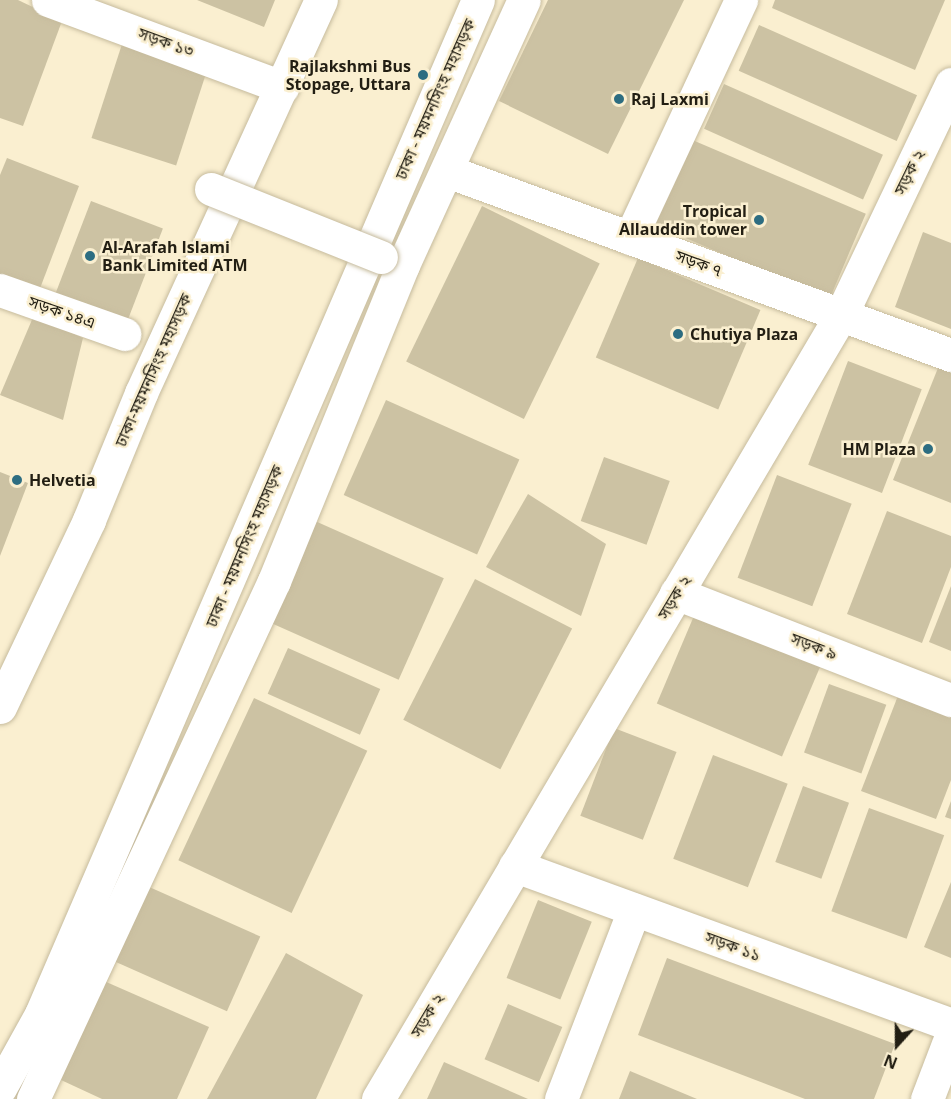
<!DOCTYPE html>
<html>
<head>
<meta charset="utf-8">
<style>
	body { margin:0 }
	#map { position:relative; width:951px; height:1099px; overflow:hidden; background:#faefd0; font-family:"Open Sans","Noto Sans Bengali",sans-serif }
	div>[style] { position:absolute }
	.building>* { inset:0; background:#ccc2a3; transform-origin:0 0 }
	.roads { filter:drop-shadow(0 0 2px #c6bb9d) drop-shadow(0 0 2px #c6bb9d) }
	.minor>* { height:33px; margin:-16.5px; padding:0 16.5px; transform-origin:16.5px; border-radius:16.5px; background:#fff }
	.highway>* { height:33px; margin:-16.5px; padding:0 16.5px; transform-origin:16.5px; border-radius:16.5px; background:#fff }
	.bridges { filter:drop-shadow(0 0 2px #c6bb9d) drop-shadow(0 0 2px #c6bb9d) }
	.minor-bridge>* { height:33px; margin:-16.5px; padding:0 16.5px; transform-origin:16.5px; border-radius:16.5px; background:#fff }
	.dots>* { width:16px; height:16px; translate:-50% -50%; box-sizing:border-box; border:3px solid #faefd0; border-radius:50% }
	span { translate:-50% -50%; white-space:nowrap; text-align:center; line-height:1.15; -webkit-text-stroke:5px #faefd0; paint-order:stroke }
	.street-label { font-size:16px; color:#221e13 }
	.poi-label { font-size:16px; color:#221e13; font-weight:700 }
	.right { translate:-100% -50%; text-align:right }
	.left { translate:0 -50%; text-align:left }
	.north { position:absolute; left:867px; top:1015px; width:60px; height:60px; -webkit-text-stroke:4px #faefd0; paint-order:stroke; rotate:201deg; font-size:16px; font-weight:700; line-height:24px; text-align:center; color:#221e13 }
	.north::after { content:''; display:block; margin:auto; width:21px; height:27px; background:#221e13; clip-path:polygon(50% 0,100% 100%,50% 72%,0 100%) }
</style>
</head>
<body>
<div id="map">
	<div class="building">
		<div style="clip-path:polygon(0 0,18px 0,62px 21px,23px 126px,0 118px)"></div>
		<div style="clip-path:polygon(197px 0,275px 0,264px 27px)"></div>
		<div style="clip-path:polygon(548px 0,684px 0,608px 154px,499px 101px)"></div>
		<div style="clip-path:polygon(775px 0,945px 0,915px 70px,772px 8px)"></div>
		<div style="left:759px;top:25px;width:173px;height:50px;rotate:24deg"></div>
		<div style="left:123px;top:41px;width:89px;height:102px;rotate:18deg"></div>
		<div style="left:724px;top:84px;width:174px;height:49px;rotate:24deg"></div>
		<div style="left:690px;top:139px;width:191px;height:93px;rotate:23deg"></div>
		<div style="clip-path:polygon(7px 158px,79px 186px,39px 291px,0 275px,0 175px)"></div>
		<div style="left:91px;top:201px;width:77px;height:105px;rotate:21deg"></div>
		<div style="left:482px;top:206px;width:131px;height:173px;rotate:26deg"></div>
		<div style="clip-path:polygon(923px 232px,951px 243px,951px 329px,895px 307px)"></div>
		<div style="left:638px;top:258px;width:133px;height:108px;rotate:23deg"></div>
		<div style="clip-path:polygon(34px 315px,83px 338px,63px 420px,0 395px)"></div>
		<div style="left:848px;top:361px;width:79px;height:111px;rotate:21deg"></div>
		<div style="clip-path:polygon(940px 363px,951px 368px,951px 503px,893px 480px)"></div>
		<div style="left:386px;top:400px;width:146px;height:104px;rotate:24deg"></div>
		<div style="left:604px;top:457px;width:70px;height:68px;rotate:20deg"></div>
		<div style="clip-path:polygon(0 472px,28px 483px,0 556px)"></div>
		<div style="left:777px;top:475px;width:80px;height:110px;rotate:21deg"></div>
		<div style="clip-path:polygon(528px 494px,606px 544px,581px 616px,486px 567px)"></div>
		<div style="clip-path:polygon(887px 511px,951px 536px,951px 567px,922px 643px,847px 614px)"></div>
		<div style="left:315px;top:521px;width:141px;height:111px;rotate:24deg"></div>
		<div style="left:475px;top:579px;width:109px;height:158px;rotate:27deg"></div>
		<div style="clip-path:polygon(951px 586px,951px 651px,929px 642px)"></div>
		<div style="left:699px;top:604px;width:136px;height:108px;rotate:23deg"></div>
		<div style="left:288px;top:648px;width:101px;height:50px;rotate:24deg"></div>
		<div style="left:829px;top:684px;width:61px;height:73px;rotate:20deg"></div>
		<div style="clip-path:polygon(901px 688px,951px 707px,951px 780px,936px 819px,861px 791px)"></div>
		<div style="left:254px;top:698px;width:125px;height:179px;rotate:25deg"></div>
		<div style="left:614px;top:728px;width:67px;height:94px;rotate:21deg"></div>
		<div style="left:713px;top:755px;width:80px;height:111px;rotate:21deg"></div>
		<div style="left:803px;top:786px;width:49px;height:81px;rotate:20deg"></div>
		<div style="clip-path:polygon(951px 801px,951px 819px,945px 817px)"></div>
		<div style="left:869px;top:808px;width:80px;height:110px;rotate:20deg"></div>
		<div style="clip-path:polygon(951px 882px,951px 958px,924px 947px)"></div>
		<div style="left:147px;top:886px;width:124px;height:82px;rotate:24deg"></div>
		<div style="left:538px;top:900px;width:58px;height:84px;rotate:22deg"></div>
		<div style="clip-path:polygon(286px 953px,363px 995px,316px 1099px,207px 1099px)"></div>
		<div style="clip-path:polygon(667px 958px,895px 1044px,874px 1099px,805px 1099px,638px 1035px)"></div>
		<div style="clip-path:polygon(104px 981px,209px 1027px,177px 1099px,102px 1099px,61px 1080px)"></div>
		<div style="left:508px;top:1004px;width:59px;height:60px;rotate:23deg"></div>
		<div style="clip-path:polygon(444px 1062px,528px 1099px,427px 1099px)"></div>
		<div style="clip-path:polygon(630px 1071px,697px 1099px,619px 1099px)"></div>
	</div>
	<div class="roads">
		<div class="minor">
			<div style="left:48px;top:0;width:250px;rotate:20.4deg"></div>
			<div style="left:447px;top:171px;width:537px;rotate:20.06deg"></div>
			<div style="left:630px;top:238px;width:263px;rotate:-65deg"></div>
			<div style="left:0;top:290px;width:132px;rotate:19.5deg"></div>
			<div style="left:676px;top:593px;width:295px;rotate:21.3deg"></div>
			<div style="left:515px;top:866px;width:464px;rotate:20deg"></div>
			<div style="left:33px;top:1099px;width:571px;rotate:-65.05deg"></div>
			<div style="left:274px;top:581px;width:341px;rotate:-67.8deg"></div>
			<div style="left:403px;top:265px;width:291px;rotate:-65.5deg"></div>
			<div style="left:378px;top:1099px;width:911px;rotate:-59.44deg"></div>
			<div style="left:841px;top:315px;width:256px;rotate:-64.5deg"></div>
			<div style="left:561px;top:1099px;width:203px;rotate:-68.9deg"></div>
			<div style="left:927px;top:1099px;width:67px;rotate:-69.1deg"></div>
		</div>
		<div class="highway">
			<div style="left:0;top:707px;width:207px;rotate:-64.5deg"></div>
			<div style="left:89px;top:520px;width:137px;rotate:-67.7deg"></div>
			<div style="left:141px;top:393px;width:432px;rotate:-65.4deg"></div>
			<div style="left:0;top:1088px;width:85px;rotate:-61deg"></div>
			<div style="left:41px;top:1014px;width:1104px;rotate:-66.69deg"></div>
		</div>
	</div>
	<div class="bridges">
		<div class="minor-bridge">
			<div style="left:211px;top:189px;width:183px;rotate:21.8deg"></div>
		</div>
	</div>
	<div class="dots">
		<div style="left:423px;top:75px;background:#2d6d81"></div>
		<div style="left:619px;top:99px;background:#2d6d81"></div>
		<div style="left:759px;top:220px;background:#2d6d81"></div>
		<div style="left:90px;top:256px;background:#2d6d81"></div>
		<div style="left:678px;top:334px;background:#2d6d81"></div>
		<div style="left:928px;top:449px;background:#2d6d81"></div>
		<div style="left:17px;top:480px;background:#2d6d81"></div>
	</div>
	<div class="street-label">
		<span style="left:166px;top:42px;rotate:20deg">সড়ক ১৩</span>
		<span style="left:435px;top:99px;rotate:-66deg">ঢাকা - ময়মনসিংহ মহাসড়ক</span>
		<span style="left:909px;top:172px;rotate:-64deg">সড়ক ২</span>
		<span style="left:699px;top:263px;rotate:20deg">সড়ক ৭</span>
		<span style="left:62px;top:312px;rotate:19deg">সড়ক ১৪এ</span>
		<span style="left:153px;top:370px;rotate:-66deg">ঢাকা-ময়মনসিংহ মহাসড়ক</span>
		<span style="left:244px;top:546px;rotate:-67deg">ঢাকা - ময়মনসিংহ মহাসড়ক</span>
		<span style="left:674px;top:597px;rotate:-59deg">সড়ক ২</span>
		<span style="left:814px;top:646px;rotate:21deg">সড়ক ৯</span>
		<span style="left:733px;top:946px;rotate:20deg">সড়ক ১১</span>
		<span style="left:427px;top:1015px;rotate:-59deg">সড়ক ২</span>
	</div>
	<div class="poi-label">
		<span class="right" style="left:411px;top:75px">Rajlakshmi Bus<br>Stopage, Uttara</span>
		<span class="left" style="left:631px;top:99px">Raj Laxmi</span>
		<span class="right" style="left:747px;top:220px">Tropical<br>Allauddin tower</span>
		<span class="left" style="left:102px;top:256px">Al-Arafah Islami<br>Bank Limited ATM</span>
		<span class="left" style="left:690px;top:334px">Chutiya Plaza</span>
		<span class="right" style="left:916px;top:449px">HM Plaza</span>
		<span class="left" style="left:29px;top:480px">Helvetia</span>
	</div>
	<div class="north">N</div>
</div>
</body>
</html>
